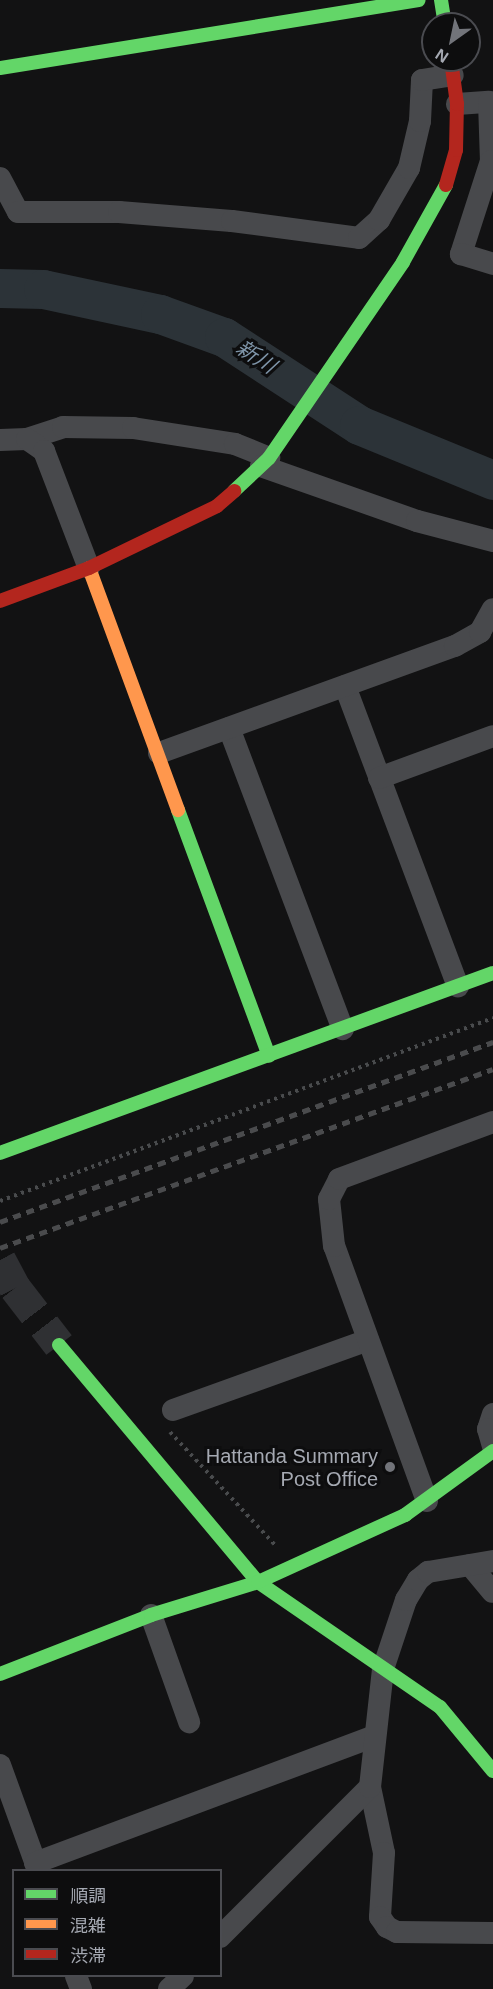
<!DOCTYPE html>
<html>
<head>
<meta charset="utf-8">
<style>
	body { margin:0 }
	#map { position:relative; width:493px; height:1989px; overflow:hidden; background:#121213; font-family:Arial,"Noto Sans JP",sans-serif }
	div>[style] { position:absolute }
	.river>* { height:39px; margin:-19.5px; padding:0 19.5px; transform-origin:19.5px; border-radius:19.5px; background:#2c3338 }
	.secondary-tunnel>* { height:32px; margin-top:-16px; transform-origin:0; background:repeating-linear-gradient(90deg,#2f3033 0 32px,transparent 0 48px) }
	.path>* { height:4px; margin-top:-2px; transform-origin:0; background:repeating-linear-gradient(90deg,#494b4d 0 3px,transparent 0 7.5px) }
	.street>* { height:22px; margin:-11px; padding:0 11px; transform-origin:11px; border-radius:11px; background:#48494c }
	.fast>* { height:14px; margin:-7px; padding:0 7px; transform-origin:7px; border-radius:7px; background:#63d668 }
	.slow>* { height:14px; margin:-7px; padding:0 7px; transform-origin:7px; border-radius:7px; background:#ff974d }
	.jam>* { height:14px; margin:-7px; padding:0 7px; transform-origin:7px; border-radius:7px; background:#b3261e }
	.rail>* { height:4.5px; margin-top:-2.25px; transform-origin:0; background:repeating-linear-gradient(90deg,#4a4b4d 0 8px,transparent 0 14px) }
	.dots>* { width:16px; height:16px; translate:-50% -50%; box-sizing:border-box; border:3px solid #0d0d0e; border-radius:50% }
	span { translate:-50% -50%; white-space:nowrap; text-align:center; line-height:1.15; -webkit-text-stroke:6px #0d0d0e; paint-order:stroke }
	.poi-label { font-size:20px; color:#a5a9b2 }
	.right { translate:-100% -50%; text-align:right }
	.water-label { font-size:21px; color:#7f95a9; font-style:italic }
	.legend { position:absolute; left:12px; top:1869px; width:210px; height:108px; box-sizing:border-box; background:#0d0d0e; border:2px solid #4a4b50; margin:0; padding:8px 10px; list-style:none; font-size:18px; color:#a5a9b2 }
	.legend li { display:flex; align-items:center; gap:12px; height:30px }
	.legend b { width:30px; border:2px solid #4a4b50 }
	.north { position:absolute; left:421px; top:12px; width:60px; height:60px; box-sizing:border-box; background:#0d0d0e; border:2px solid #4a4b50; border-radius:50%; rotate:213deg; font-size:16px; font-weight:700; line-height:24px; text-align:center; color:#a5a9b2 }
	.north::after { content:''; display:block; margin:auto; width:21px; height:27px; background:#72747a; clip-path:polygon(50% 0,100% 100%,50% 72%,0 100%) }
</style>
</head>
<body>
<div id="map">
	<div class="river">
		<div style="left:0;top:288px;width:43px;rotate:1.3deg"></div>
		<div style="left:43px;top:289px;width:120px;rotate:12.1deg"></div>
		<div style="left:160px;top:314px;width:68px;rotate:19.8deg"></div>
		<div style="left:224px;top:337px;width:161px;rotate:33.1deg"></div>
		<div style="left:359px;top:425px;width:145px;rotate:22.3deg"></div>
	</div>
	<div class="secondary-tunnel">
		<div style="left:0;top:1260px;width:32px;rotate:62deg"></div>
		<div style="left:15px;top:1288px;width:72px;rotate:52.3deg"></div>
	</div>
	<div class="path">
		<div style="left:0;top:1201px;width:526px;rotate:-20.36deg"></div>
		<div style="left:170px;top:1432px;width:157px;rotate:47.1deg"></div>
	</div>
	<div class="street">
		<div style="left:457px;top:104px;width:32px;rotate:-4deg"></div>
		<div style="left:489px;top:102px;width:59px;rotate:88.1deg"></div>
		<div style="left:491px;top:161px;width:98px;rotate:107.9deg"></div>
		<div style="left:461px;top:254px;width:34px;rotate:17deg"></div>
		<div style="left:0;top:178px;width:38px;rotate:62deg"></div>
		<div style="left:18px;top:212px;width:101px"></div>
		<div style="left:119px;top:212px;width:113px;rotate:4.6deg"></div>
		<div style="left:232px;top:221px;width:128px;rotate:7.6deg"></div>
		<div style="left:359px;top:238px;width:27px;rotate:-42deg"></div>
		<div style="left:379px;top:220px;width:60px;rotate:-60deg"></div>
		<div style="left:409px;top:168px;width:48px;rotate:-76.8deg"></div>
		<div style="left:420px;top:121px;width:41px;rotate:-87.2deg"></div>
		<div style="left:422px;top:80px;width:31px;rotate:-9deg"></div>
		<div style="left:27px;top:439px;width:38px;rotate:-18deg"></div>
		<div style="left:63px;top:427px;width:70px;rotate:0.8deg"></div>
		<div style="left:133px;top:428px;width:103px;rotate:8.9deg"></div>
		<div style="left:235px;top:444px;width:37px;rotate:22deg"></div>
		<div style="left:0;top:440px;width:27px;rotate:-2deg"></div>
		<div style="left:27px;top:439px;width:21px;rotate:35deg"></div>
		<div style="left:44px;top:451px;width:125px;rotate:69deg"></div>
		<div style="left:261px;top:466px;width:165px;rotate:19.4deg"></div>
		<div style="left:417px;top:521px;width:79px;rotate:14.7deg"></div>
		<div style="left:345px;top:686px;width:321px;rotate:69.4deg"></div>
		<div style="left:229px;top:728px;width:322px;rotate:69.3deg"></div>
		<div style="left:159px;top:753px;width:315px;rotate:-19.9deg"></div>
		<div style="left:455px;top:646px;width:29px;rotate:-29deg"></div>
		<div style="left:480px;top:632px;width:26px;rotate:-61deg"></div>
		<div style="left:379px;top:778px;width:121px;rotate:-20.2deg"></div>
		<div style="left:173px;top:1410px;width:207px;rotate:-19.7deg"></div>
		<div style="left:493px;top:1414px;width:16px;rotate:108deg"></div>
		<div style="left:488px;top:1429px;width:18px;rotate:74deg"></div>
		<div style="left:427px;top:1501px;width:271px;rotate:-110deg"></div>
		<div style="left:334px;top:1246px;width:47px;rotate:-96.1deg"></div>
		<div style="left:329px;top:1199px;width:22px;rotate:-63deg"></div>
		<div style="left:339px;top:1179px;width:164px;rotate:-20.3deg"></div>
		<div style="left:470px;top:1565px;width:35px;rotate:50deg"></div>
		<div style="left:151px;top:1615px;width:114px;rotate:70.4deg"></div>
		<div style="left:0;top:1765px;width:112px;rotate:70.1deg"></div>
		<div style="left:370px;top:1787px;width:67px;rotate:78deg"></div>
		<div style="left:384px;top:1853px;width:64px;rotate:93.6deg"></div>
		<div style="left:380px;top:1917px;width:12px;rotate:55deg"></div>
		<div style="left:387px;top:1927px;width:11px;rotate:27deg"></div>
		<div style="left:397px;top:1932px;width:96px;rotate:0.6deg"></div>
		<div style="left:35px;top:1863px;width:363px;rotate:-20.5deg"></div>
		<div style="left:220px;top:1937px;width:212px;rotate:-45deg"></div>
		<div style="left:370px;top:1787px;width:119px;rotate:-83.7deg"></div>
		<div style="left:383px;top:1669px;width:73px;rotate:-71.6deg"></div>
		<div style="left:406px;top:1600px;width:23px;rotate:-59deg"></div>
		<div style="left:418px;top:1580px;width:13px;rotate:-39deg"></div>
		<div style="left:428px;top:1572px;width:66px;rotate:-9.6deg"></div>
		<div style="left:76px;top:1976px;width:14px;rotate:69deg"></div>
		<div style="left:169px;top:1989px;width:19px;rotate:-43deg"></div>
	</div>
	<div class="fast">
		<div style="left:441px;top:0;width:24px;rotate:81deg"></div>
		<div style="left:0;top:68px;width:424px;rotate:-9.2deg"></div>
		<div style="left:234px;top:491px;width:48px;rotate:-43.3deg"></div>
		<div style="left:269px;top:458px;width:237px;rotate:-55.6deg"></div>
		<div style="left:403px;top:262px;width:88px;rotate:-60.8deg"></div>
		<div style="left:178px;top:810px;width:262px;rotate:69.7deg"></div>
		<div style="left:0;top:1153px;width:525px;rotate:-20.06deg"></div>
		<div style="left:59px;top:1345px;width:309px;rotate:50deg"></div>
		<div style="left:258px;top:1582px;width:221px;rotate:34.5deg"></div>
		<div style="left:440px;top:1707px;width:83px;rotate:50.4deg"></div>
		<div style="left:0;top:1674px;width:162px;rotate:-21.3deg"></div>
		<div style="left:151px;top:1615px;width:112px;rotate:-17.1deg"></div>
		<div style="left:258px;top:1582px;width:162px;rotate:-24.5deg"></div>
		<div style="left:405px;top:1515px;width:109px;rotate:-36deg"></div>
	</div>
	<div class="slow">
		<div style="left:89px;top:568px;width:258px;rotate:69.8deg"></div>
	</div>
	<div class="jam">
		<div style="left:446px;top:185px;width:36px;rotate:-74deg"></div>
		<div style="left:456px;top:150px;width:46px;rotate:-88.8deg"></div>
		<div style="left:457px;top:104px;width:44px;rotate:-97.8deg"></div>
		<div style="left:0;top:601px;width:95px;rotate:-20.3deg"></div>
		<div style="left:89px;top:568px;width:142px;rotate:-25.8deg"></div>
		<div style="left:217px;top:506px;width:23px;rotate:-41deg"></div>
	</div>
	<div class="rail">
		<div style="left:0;top:1222px;width:525px;rotate:-20.06deg"></div>
		<div style="left:0;top:1248px;width:524px;rotate:-19.96deg"></div>
	</div>
	<div class="dots">
		<div style="left:390px;top:1467px;background:#72747a"></div>
	</div>
	<div class="poi-label">
		<span class="right" style="left:378px;top:1468px">Hattanda Summary<br>Post Office</span>
	</div>
	<div class="water-label">
		<span style="left:256px;top:357px;rotate:33deg">新川</span>
	</div>
	<ul class="legend">
	<li><b style="height:8px;background:#63d668"></b>順調</li>
	<li><b style="height:8px;background:#ff974d"></b>混雑</li>
	<li><b style="height:8px;background:#b3261e"></b>渋滞</li>
	</ul>
	<div class="north">N</div>
</div>
</body>
</html>
